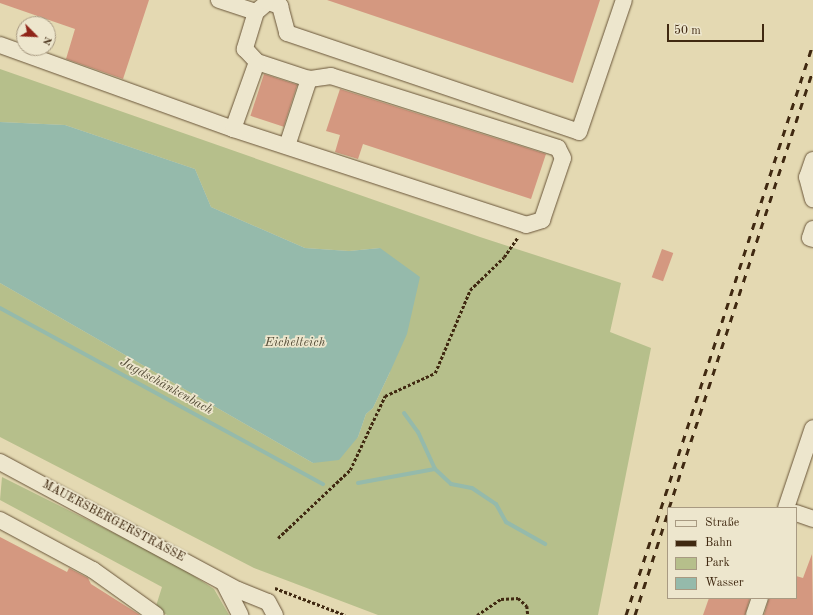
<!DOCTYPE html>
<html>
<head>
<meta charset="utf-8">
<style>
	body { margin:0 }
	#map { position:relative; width:813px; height:615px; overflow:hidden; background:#e4d9b2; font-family:"Old Standard TT",serif }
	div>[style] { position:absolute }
	.green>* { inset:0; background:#b6bf8b }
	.water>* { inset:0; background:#95baab }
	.stream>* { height:4px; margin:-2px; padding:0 2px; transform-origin:2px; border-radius:2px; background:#95baab }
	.building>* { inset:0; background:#d49880; transform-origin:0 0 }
	.path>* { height:2.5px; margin-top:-1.25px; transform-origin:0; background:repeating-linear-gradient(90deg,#402911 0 3px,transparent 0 5px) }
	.roads { filter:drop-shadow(0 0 1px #695539) drop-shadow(0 0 1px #695539) }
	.minor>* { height:16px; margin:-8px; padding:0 8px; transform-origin:8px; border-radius:8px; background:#ede6cd }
	.rail>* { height:3px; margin-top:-1.5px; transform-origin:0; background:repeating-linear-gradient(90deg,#402911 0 7px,transparent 0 14px) }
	span { translate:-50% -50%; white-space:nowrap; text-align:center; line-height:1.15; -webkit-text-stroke:3.5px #ede6cd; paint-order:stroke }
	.street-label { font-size:12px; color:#402911 }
	.water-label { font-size:13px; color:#554d38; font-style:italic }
	.legend { position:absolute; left:667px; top:507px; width:130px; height:92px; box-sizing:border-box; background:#ede6cd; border:1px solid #a89a82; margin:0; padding:5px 7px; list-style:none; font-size:12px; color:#402911 }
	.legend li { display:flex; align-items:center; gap:8px; height:20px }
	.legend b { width:20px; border:1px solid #a89a82 }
	.north { position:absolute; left:16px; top:16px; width:40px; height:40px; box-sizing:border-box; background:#ede6cd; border:1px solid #a89a82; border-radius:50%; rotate:114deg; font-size:11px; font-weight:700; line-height:16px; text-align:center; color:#402911 }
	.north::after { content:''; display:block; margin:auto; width:14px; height:18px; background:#8f2418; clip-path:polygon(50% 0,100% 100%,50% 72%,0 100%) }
	.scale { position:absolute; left:667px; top:24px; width:97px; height:18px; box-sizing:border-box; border:2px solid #402911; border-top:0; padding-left:5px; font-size:12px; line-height:14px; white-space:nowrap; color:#402911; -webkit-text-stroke:3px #ede6cd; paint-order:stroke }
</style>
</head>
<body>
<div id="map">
	<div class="green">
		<div style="clip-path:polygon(0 69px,480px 237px,621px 283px,610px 332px,651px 348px,598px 615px,378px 615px,254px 568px,0 437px,0 283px,313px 463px,358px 437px,366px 414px,373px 408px,390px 372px,380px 248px,349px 251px,305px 248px,211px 207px,195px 169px,65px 125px,0 122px)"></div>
		<div style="clip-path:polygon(2px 477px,174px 563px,214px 589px,229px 615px,167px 615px,159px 611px,156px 606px,162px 587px,0 500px)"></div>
	</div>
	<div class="water">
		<div style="clip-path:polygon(0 122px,65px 125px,195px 169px,211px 207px,305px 248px,349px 251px,380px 248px,420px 277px,407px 334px,390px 372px,373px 408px,366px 414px,358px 437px,339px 460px,313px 463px,0 283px)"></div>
	</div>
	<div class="stream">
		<div style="left:0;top:308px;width:368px;rotate:28.6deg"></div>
		<div style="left:404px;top:413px;width:24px;rotate:54deg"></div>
		<div style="left:418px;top:432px;width:41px;rotate:65.3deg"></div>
		<div style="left:435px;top:469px;width:22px;rotate:43deg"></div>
		<div style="left:451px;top:484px;width:21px;rotate:11deg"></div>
		<div style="left:472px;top:488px;width:29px;rotate:34deg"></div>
		<div style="left:496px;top:504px;width:21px;rotate:61deg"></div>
		<div style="left:506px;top:522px;width:45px;rotate:29.4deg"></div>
		<div style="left:358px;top:483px;width:78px;rotate:-10.3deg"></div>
	</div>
	<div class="building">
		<div style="clip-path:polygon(0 0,149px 0,123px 79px,66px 59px,75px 29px,0 3px)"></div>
		<div style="clip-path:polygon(327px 0,600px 0,573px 83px)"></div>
		<div style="left:264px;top:74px;width:35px;height:44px;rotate:18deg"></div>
		<div style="clip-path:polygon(340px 89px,546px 154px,531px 199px,363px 144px,358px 159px,335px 152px,340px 135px,326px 131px)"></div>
		<div style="left:662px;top:249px;width:12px;height:30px;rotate:20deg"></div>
		<div style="clip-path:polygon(0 537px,67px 572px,69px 568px,88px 578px,91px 584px,140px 615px,0 615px)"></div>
		<div style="clip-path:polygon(812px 554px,813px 615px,764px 615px,769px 598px,796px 598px,796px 576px,803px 578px)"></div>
		<div style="clip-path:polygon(709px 598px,750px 598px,745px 615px,703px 615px)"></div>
	</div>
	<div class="path">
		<div style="left:278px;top:538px;width:99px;rotate:-43.4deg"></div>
		<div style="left:350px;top:470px;width:82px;rotate:-64.7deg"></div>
		<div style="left:385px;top:396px;width:55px;rotate:-24.7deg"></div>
		<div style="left:435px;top:373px;width:90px;rotate:-67.1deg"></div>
		<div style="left:470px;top:290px;width:47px;rotate:-44.1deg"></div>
		<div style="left:504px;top:257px;width:24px;rotate:-55deg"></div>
		<div style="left:275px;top:588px;width:75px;rotate:21.1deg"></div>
		<div style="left:477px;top:615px;width:29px;rotate:-34deg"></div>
		<div style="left:501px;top:599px;width:17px;rotate:-3deg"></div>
		<div style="left:518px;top:598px;width:12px;rotate:42deg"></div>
		<div style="left:527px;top:606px;width:9px;rotate:84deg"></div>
	</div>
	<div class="roads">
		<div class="minor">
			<div style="left:219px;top:0;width:39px;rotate:18deg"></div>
			<div style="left:256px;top:12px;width:39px;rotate:107deg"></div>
			<div style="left:245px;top:49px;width:18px;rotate:47deg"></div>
			<div style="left:256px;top:12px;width:16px;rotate:-40deg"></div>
			<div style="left:268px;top:2px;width:13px;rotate:18deg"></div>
			<div style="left:280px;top:6px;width:28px;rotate:75deg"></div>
			<div style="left:287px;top:33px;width:308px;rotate:18.7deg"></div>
			<div style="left:579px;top:132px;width:139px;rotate:-71.2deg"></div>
			<div style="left:0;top:45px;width:248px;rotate:19.8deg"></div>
			<div style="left:233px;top:129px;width:308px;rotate:18.1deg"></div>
			<div style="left:526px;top:225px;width:17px;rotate:-17deg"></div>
			<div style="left:542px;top:220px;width:65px;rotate:-71.3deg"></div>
			<div style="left:563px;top:158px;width:11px;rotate:-117deg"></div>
			<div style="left:558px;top:148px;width:238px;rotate:-162.4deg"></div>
			<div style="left:331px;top:76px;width:22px;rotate:172deg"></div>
			<div style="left:309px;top:79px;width:55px;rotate:-161.9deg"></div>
			<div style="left:257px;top:62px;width:71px;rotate:109.7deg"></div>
			<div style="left:287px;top:146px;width:71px;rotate:-71.8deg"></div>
			<div style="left:813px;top:160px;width:18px;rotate:109deg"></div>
			<div style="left:807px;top:177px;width:23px;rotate:75deg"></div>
			<div style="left:813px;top:229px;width:9px;rotate:108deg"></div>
			<div style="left:810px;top:238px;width:3px;rotate:18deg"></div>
			<div style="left:0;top:462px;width:270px;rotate:28.3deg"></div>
			<div style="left:238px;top:590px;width:32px;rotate:22deg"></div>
			<div style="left:268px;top:602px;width:15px;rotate:62deg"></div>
			<div style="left:786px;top:508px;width:84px;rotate:-71.4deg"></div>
			<div style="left:796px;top:513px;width:18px;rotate:19deg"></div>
			<div style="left:0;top:520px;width:106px;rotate:28.3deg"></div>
			<div style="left:93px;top:570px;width:77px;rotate:35.5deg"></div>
			<div style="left:224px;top:583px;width:36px;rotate:63deg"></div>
			<div style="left:754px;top:615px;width:18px;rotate:-71deg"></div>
		</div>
	</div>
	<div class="rail">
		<div style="left:669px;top:508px;width:462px;rotate:-71.8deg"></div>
		<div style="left:626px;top:615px;width:601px;rotate:-71.87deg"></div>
		<div style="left:635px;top:615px;width:108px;rotate:-72.2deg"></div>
	</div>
	<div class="street-label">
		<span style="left:113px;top:522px;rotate:28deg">MAUERSBERGERSTRASSE</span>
	</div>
	<div class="water-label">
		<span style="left:295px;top:343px">Eichelteich</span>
		<span style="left:166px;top:387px;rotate:29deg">Jagdschänkenbach</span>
	</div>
	<ul class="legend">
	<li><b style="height:5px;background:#ede6cd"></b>Straße</li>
	<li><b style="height:5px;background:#402911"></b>Bahn</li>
	<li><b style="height:11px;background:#b6bf8b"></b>Park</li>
	<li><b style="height:11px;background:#95baab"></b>Wasser</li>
	</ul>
	<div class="north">N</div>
	<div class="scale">50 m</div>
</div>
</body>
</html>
